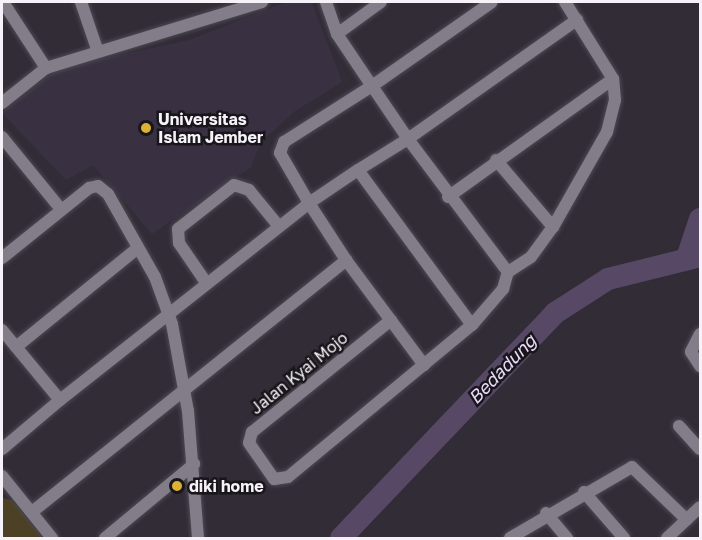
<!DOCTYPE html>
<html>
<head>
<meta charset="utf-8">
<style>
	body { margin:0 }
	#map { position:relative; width:702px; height:540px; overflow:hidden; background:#312c36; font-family:"Golos Text",sans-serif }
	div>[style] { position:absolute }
	.built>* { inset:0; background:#393141 }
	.green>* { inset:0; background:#4c4125 }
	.river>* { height:22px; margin:-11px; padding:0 11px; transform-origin:11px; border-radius:11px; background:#574965 }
	.roads { filter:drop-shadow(0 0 2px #4e4953) drop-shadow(0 0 2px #4e4953) }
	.street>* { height:12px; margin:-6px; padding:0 6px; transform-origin:6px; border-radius:6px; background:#837d89 }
	.dots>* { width:16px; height:16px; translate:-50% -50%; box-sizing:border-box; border:3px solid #18161a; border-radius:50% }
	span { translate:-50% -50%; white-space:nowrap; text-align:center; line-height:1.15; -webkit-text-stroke:5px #18161a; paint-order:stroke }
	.poi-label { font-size:16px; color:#f6f2f9; font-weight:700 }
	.left { translate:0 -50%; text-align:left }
	.street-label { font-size:16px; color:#f6f2f9 }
	.water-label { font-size:18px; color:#eadafb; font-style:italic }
	.frame { position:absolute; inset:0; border:3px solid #f6f2f9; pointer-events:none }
</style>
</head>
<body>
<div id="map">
	<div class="built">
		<div style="clip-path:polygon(286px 2px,312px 2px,342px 82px,295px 111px,261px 142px,251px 167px,152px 234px,93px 165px,66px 180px,2px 113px,58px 68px,189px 40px)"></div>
	</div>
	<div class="green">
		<div style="clip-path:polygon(2px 498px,12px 500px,43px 538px,2px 538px)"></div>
	</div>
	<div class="river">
		<div style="left:687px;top:258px;width:41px;rotate:-71.6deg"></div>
		<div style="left:341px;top:538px;width:311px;rotate:-46.4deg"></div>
		<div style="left:555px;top:313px;width:63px;rotate:-32.7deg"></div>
		<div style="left:608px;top:279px;width:95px;rotate:-14deg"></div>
	</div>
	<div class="roads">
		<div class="street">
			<div style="left:3px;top:2px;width:79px;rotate:56.9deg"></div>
			<div style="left:81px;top:2px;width:50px;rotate:71.2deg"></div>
			<div style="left:326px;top:2px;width:34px;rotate:71deg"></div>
			<div style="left:337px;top:34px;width:63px;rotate:56.1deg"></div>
			<div style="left:372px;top:86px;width:146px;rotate:-35deg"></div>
			<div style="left:337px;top:34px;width:54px;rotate:-36deg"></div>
			<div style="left:2px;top:103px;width:56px;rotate:-38.5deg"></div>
			<div style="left:46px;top:68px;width:226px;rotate:-17deg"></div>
			<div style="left:2px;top:137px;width:92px;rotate:50.8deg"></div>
			<div style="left:496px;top:160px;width:88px;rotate:49.6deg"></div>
			<div style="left:358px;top:170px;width:59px;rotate:-31.8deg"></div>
			<div style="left:408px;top:139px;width:166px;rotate:53.1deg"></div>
			<div style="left:448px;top:197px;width:203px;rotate:-35.6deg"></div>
			<div style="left:2px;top:258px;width:112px;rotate:-38.8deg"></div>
			<div style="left:89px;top:188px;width:9px;rotate:-13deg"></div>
			<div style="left:98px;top:186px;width:13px;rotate:39deg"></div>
			<div style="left:108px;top:194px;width:95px;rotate:60.5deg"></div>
			<div style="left:155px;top:277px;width:50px;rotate:70.1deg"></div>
			<div style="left:172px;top:324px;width:88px;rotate:79.6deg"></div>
			<div style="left:188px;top:411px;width:127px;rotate:85.5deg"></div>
			<div style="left:346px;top:260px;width:68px;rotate:-123deg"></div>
			<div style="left:309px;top:203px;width:59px;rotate:-34deg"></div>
			<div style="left:358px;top:170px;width:192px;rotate:53.7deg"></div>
			<div style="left:205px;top:281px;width:46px;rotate:-124.4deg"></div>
			<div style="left:179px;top:243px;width:14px;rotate:-94deg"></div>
			<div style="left:178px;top:229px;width:71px;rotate:-38.2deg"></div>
			<div style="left:234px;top:185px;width:16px;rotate:18deg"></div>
			<div style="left:249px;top:190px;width:44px;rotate:50.5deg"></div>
			<div style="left:391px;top:320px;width:179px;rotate:141.1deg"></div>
			<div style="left:252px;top:432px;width:11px;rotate:105deg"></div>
			<div style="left:249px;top:443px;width:44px;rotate:55.2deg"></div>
			<div style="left:274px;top:479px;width:14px;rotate:-8deg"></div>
			<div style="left:288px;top:477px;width:239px;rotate:-39.6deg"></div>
			<div style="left:472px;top:325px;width:48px;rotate:-49.3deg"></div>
			<div style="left:503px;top:289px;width:18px;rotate:-74deg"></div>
			<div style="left:508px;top:272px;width:27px;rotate:-33deg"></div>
			<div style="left:531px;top:257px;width:37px;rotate:-54deg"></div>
			<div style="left:553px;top:227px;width:109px;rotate:-60.4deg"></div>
			<div style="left:607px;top:132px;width:33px;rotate:-76deg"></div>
			<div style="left:615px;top:100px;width:21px;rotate:-95deg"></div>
			<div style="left:613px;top:79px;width:91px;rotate:-121.9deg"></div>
			<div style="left:2px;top:330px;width:91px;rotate:50.4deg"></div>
			<div style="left:60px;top:400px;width:76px;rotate:139.8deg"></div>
			<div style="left:700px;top:334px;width:20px;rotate:117deg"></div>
			<div style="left:691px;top:352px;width:17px;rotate:57deg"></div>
			<div style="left:16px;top:347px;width:157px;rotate:-39.1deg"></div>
			<div style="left:60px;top:400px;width:318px;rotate:-38.3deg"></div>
			<div style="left:309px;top:203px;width:58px;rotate:-120.1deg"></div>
			<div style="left:280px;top:153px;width:12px;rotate:-70deg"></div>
			<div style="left:284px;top:142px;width:104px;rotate:-32.5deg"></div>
			<div style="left:372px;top:86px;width:64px;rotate:55.8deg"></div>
			<div style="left:408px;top:139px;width:207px;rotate:-35.2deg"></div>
			<div style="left:679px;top:426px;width:31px;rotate:48deg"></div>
			<div style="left:2px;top:476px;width:80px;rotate:51.1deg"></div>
			<div style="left:584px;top:492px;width:61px;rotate:49deg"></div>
			<div style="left:32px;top:512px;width:403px;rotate:-38.7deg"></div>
			<div style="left:346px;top:260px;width:131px;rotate:53.4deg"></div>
			<div style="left:546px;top:513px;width:33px;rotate:50deg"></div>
			<div style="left:105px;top:538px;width:116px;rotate:-39.7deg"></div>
			<div style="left:510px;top:538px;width:141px;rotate:-30.2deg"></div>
			<div style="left:632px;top:467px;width:76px;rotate:43.9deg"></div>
			<div style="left:667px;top:538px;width:45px;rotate:-43.2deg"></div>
		</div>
	</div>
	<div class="dots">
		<div style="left:146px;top:128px;background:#ddb133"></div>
		<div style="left:177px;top:486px;background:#ddb133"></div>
	</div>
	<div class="poi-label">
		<span class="left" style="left:158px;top:128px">Universitas<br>Islam Jember</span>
		<span class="left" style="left:189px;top:486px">diki home</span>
	</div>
	<div class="street-label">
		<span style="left:299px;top:373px;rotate:-39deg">Jalan Kyai Mojo</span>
	</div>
	<div class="water-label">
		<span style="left:502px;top:369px;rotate:-46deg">Bedadung</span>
	</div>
	<div class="frame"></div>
</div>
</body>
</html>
